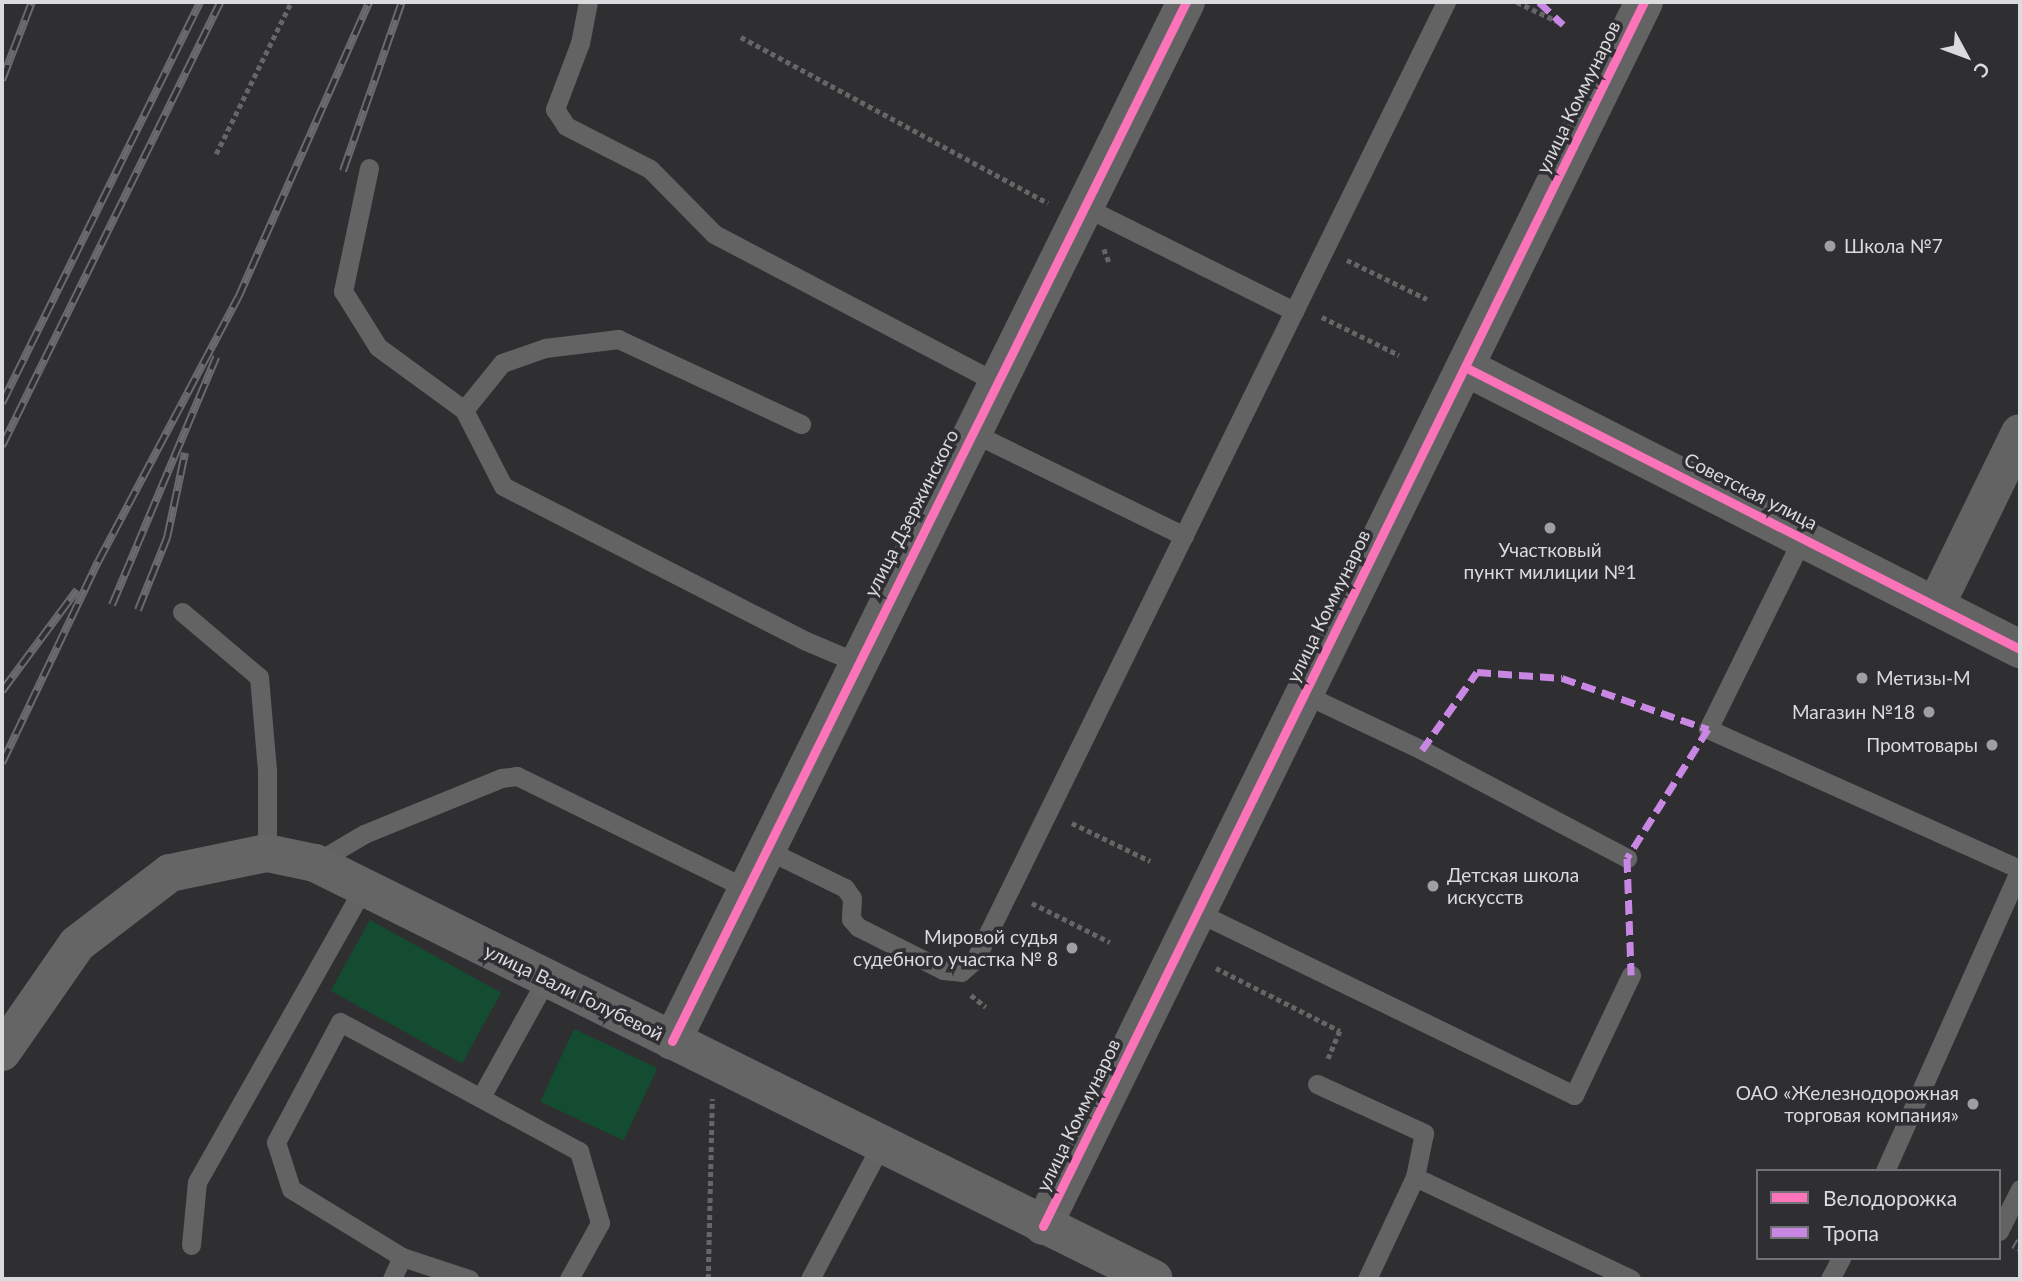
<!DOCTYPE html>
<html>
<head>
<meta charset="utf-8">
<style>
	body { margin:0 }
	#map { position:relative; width:2022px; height:1281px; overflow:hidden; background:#2f2f32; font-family:Lato,sans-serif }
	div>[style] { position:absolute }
	.green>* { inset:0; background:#134c30; transform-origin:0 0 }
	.path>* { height:4.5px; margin-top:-2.25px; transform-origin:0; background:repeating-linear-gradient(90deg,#666667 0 5px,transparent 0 8.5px) }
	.lane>* { height:19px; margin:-9.5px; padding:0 9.5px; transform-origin:9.5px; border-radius:9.5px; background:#646363 }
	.street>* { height:38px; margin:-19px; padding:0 19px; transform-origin:19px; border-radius:19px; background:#646363 }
	.secondary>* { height:38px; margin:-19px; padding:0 19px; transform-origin:19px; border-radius:19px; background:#666566 }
	.rail>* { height:8px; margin-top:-4px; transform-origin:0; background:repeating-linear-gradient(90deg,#2e2e33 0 16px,#6b6a6d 0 32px); box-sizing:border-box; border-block:2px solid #6b6a6d }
	.quiet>* { height:7px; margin-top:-3.5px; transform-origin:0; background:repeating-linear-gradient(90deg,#c787e3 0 14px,transparent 0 21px) }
	.cycleway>* { height:9px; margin:-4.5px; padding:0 4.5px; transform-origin:4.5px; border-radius:4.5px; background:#fb73b8 }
	.dots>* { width:19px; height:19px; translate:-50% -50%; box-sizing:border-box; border:4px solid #2e2e33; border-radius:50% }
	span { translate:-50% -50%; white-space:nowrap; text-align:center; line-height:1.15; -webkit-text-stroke:7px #2e2e33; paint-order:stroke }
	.street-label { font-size:19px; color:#dbdbde }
	.poi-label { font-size:19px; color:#dbdbde }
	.left { translate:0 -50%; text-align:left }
	.right { translate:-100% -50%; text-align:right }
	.frame { position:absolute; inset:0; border:4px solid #dbdbde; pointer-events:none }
	.legend { position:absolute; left:1756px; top:1169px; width:245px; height:91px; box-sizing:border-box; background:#2e2e33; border:2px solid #737377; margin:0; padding:9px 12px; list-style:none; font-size:21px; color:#dbdbde }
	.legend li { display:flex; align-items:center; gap:14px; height:35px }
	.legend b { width:35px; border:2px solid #737377 }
	.north { position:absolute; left:1931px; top:21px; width:70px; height:70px; -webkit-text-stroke:5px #2e2e33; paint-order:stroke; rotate:131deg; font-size:19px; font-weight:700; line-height:28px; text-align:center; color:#dbdbde }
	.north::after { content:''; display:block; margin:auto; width:24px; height:32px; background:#dbdbde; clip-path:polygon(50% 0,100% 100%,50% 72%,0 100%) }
</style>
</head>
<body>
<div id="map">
	<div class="green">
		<div style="left:370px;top:920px;width:150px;height:81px;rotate:29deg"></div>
		<div style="left:574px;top:1029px;width:92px;height:80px;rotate:25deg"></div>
	</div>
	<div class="path">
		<div style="left:1517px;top:2px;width:51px;rotate:25.6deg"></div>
		<div style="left:741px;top:37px;width:349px;rotate:28.4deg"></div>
		<div style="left:216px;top:154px;width:169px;rotate:-63.7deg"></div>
		<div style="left:1104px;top:249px;width:17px;rotate:69deg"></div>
		<div style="left:1347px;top:260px;width:89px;rotate:26deg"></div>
		<div style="left:1322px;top:317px;width:86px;rotate:26.3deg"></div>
		<div style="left:1072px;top:823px;width:87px;rotate:26deg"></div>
		<div style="left:1032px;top:903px;width:87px;rotate:26.6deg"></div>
		<div style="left:1216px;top:968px;width:139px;rotate:26.9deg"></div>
		<div style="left:1340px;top:1031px;width:30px;rotate:113deg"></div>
		<div style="left:971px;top:995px;width:19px;rotate:39deg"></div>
		<div style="left:708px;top:1279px;width:180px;rotate:-88.7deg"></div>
	</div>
	<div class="lane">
		<div style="left:588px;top:2px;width:42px;rotate:101deg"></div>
		<div style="left:580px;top:43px;width:71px;rotate:110.7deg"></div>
		<div style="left:555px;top:109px;width:20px;rotate:57deg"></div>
		<div style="left:566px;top:126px;width:94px;rotate:27.1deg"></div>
		<div style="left:650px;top:169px;width:91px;rotate:45.4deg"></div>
		<div style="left:714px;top:234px;width:318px;rotate:27.7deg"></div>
		<div style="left:369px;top:168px;width:126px;rotate:101.9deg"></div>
		<div style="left:343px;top:291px;width:66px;rotate:58deg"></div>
		<div style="left:378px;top:347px;width:107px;rotate:36.2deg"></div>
		<div style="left:464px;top:410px;width:85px;rotate:62.8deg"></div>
		<div style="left:503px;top:486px;width:340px;rotate:27.1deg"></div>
		<div style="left:806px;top:641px;width:54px;rotate:22.8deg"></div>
		<div style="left:1083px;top:206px;width:236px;rotate:26.5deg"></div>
		<div style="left:464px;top:410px;width:60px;rotate:-51deg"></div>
		<div style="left:502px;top:363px;width:46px;rotate:-19.2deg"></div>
		<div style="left:545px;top:348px;width:74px;rotate:-7deg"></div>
		<div style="left:618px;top:339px;width:202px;rotate:24.9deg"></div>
		<div style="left:971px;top:432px;width:237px;rotate:26deg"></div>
		<div style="left:1803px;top:537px;width:214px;rotate:116.3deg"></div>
		<div style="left:1708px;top:729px;width:342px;rotate:24.2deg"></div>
		<div style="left:182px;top:612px;width:101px;rotate:40.2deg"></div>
		<div style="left:259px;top:677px;width:93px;rotate:85.1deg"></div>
		<div style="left:267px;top:770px;width:83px;rotate:90deg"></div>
		<div style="left:1304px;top:694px;width:131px;rotate:25.4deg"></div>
		<div style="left:1422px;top:750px;width:232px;rotate:27.8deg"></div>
		<div style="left:765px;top:849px;width:89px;rotate:26deg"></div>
		<div style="left:845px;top:888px;width:12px;rotate:55deg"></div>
		<div style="left:852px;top:898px;width:21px;rotate:93deg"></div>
		<div style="left:851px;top:919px;width:11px;rotate:49deg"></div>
		<div style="left:858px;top:927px;width:95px;rotate:26.8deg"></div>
		<div style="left:943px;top:970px;width:18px;rotate:6deg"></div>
		<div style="left:961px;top:972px;width:18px;rotate:-41deg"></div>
		<div style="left:975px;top:960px;width:1068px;rotate:-63.82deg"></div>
		<div style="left:315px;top:863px;width:57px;rotate:-30.6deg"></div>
		<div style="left:364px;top:834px;width:148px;rotate:-22.2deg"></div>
		<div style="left:501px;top:778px;width:16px;rotate:-7deg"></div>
		<div style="left:517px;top:776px;width:255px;rotate:26.1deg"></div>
		<div style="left:1197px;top:912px;width:419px;rotate:25.9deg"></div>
		<div style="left:1574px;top:1095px;width:133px;rotate:-64.6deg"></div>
		<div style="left:1317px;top:1084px;width:118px;rotate:24.6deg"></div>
		<div style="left:1424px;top:1133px;width:45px;rotate:101.6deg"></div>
		<div style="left:1415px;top:1177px;width:113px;rotate:115.2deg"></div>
		<div style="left:481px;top:1097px;width:136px;rotate:-61deg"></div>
		<div style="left:1885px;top:1171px;width:331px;rotate:-65.9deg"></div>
		<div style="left:1415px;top:1177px;width:239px;rotate:25.3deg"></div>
		<div style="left:1999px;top:1231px;width:47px;rotate:-63.4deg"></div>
		<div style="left:191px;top:1245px;width:63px;rotate:-84.6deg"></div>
		<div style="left:197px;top:1182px;width:335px;rotate:-60.5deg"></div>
		<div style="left:402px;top:1257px;width:130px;rotate:-148.5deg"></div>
		<div style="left:291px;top:1189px;width:49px;rotate:-107.7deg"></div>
		<div style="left:276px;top:1142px;width:136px;rotate:-61.9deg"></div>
		<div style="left:340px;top:1022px;width:272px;rotate:28.4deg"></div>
		<div style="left:579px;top:1151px;width:75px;rotate:73.7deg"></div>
		<div style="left:600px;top:1223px;width:64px;rotate:119deg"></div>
		<div style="left:392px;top:1279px;width:24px;rotate:-66deg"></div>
		<div style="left:402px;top:1257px;width:71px;rotate:18.2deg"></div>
		<div style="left:810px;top:1279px;width:152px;rotate:-62.1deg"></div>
		<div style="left:1830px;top:1279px;width:24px;rotate:-62deg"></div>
	</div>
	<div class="street">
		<div style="left:1465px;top:367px;width:623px;rotate:26.94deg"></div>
		<div style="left:1936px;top:605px;width:191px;rotate:-64deg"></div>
		<div style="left:672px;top:1041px;width:1159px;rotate:-63.68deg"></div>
		<div style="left:1043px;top:1226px;width:1364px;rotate:-63.85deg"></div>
	</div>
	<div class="secondary">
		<div style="left:2px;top:1052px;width:131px;rotate:-55.2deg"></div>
		<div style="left:77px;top:944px;width:117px;rotate:-37.4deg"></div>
		<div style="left:170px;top:873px;width:99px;rotate:-11.7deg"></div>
		<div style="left:267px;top:853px;width:49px;rotate:11.8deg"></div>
		<div style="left:315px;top:863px;width:936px;rotate:26.37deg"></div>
	</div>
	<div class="rail">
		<div style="left:2px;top:80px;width:84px;rotate:-69deg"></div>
		<div style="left:343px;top:171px;width:179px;rotate:-70.8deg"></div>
		<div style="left:2px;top:403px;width:447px;rotate:-63.7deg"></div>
		<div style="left:2px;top:446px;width:495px;rotate:-63.8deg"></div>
		<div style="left:112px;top:605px;width:269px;rotate:-67.2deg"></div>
		<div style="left:138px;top:610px;width:78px;rotate:-68.1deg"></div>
		<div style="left:167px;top:538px;width:87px;rotate:-78deg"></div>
		<div style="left:2px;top:691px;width:126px;rotate:-53.4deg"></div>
		<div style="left:2px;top:763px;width:223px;rotate:-64.5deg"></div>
		<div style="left:98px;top:562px;width:299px;rotate:-62.1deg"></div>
		<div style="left:238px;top:298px;width:324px;rotate:-66.1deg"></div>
		<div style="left:2015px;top:1250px;width:10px;rotate:-61deg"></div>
	</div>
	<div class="quiet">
		<div style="left:1539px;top:2px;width:33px;rotate:43deg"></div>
		<div style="left:1422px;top:750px;width:95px;rotate:-54.8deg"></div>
		<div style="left:1477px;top:672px;width:85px;rotate:4deg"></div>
		<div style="left:1562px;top:678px;width:155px;rotate:19.3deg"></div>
		<div style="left:1708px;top:729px;width:152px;rotate:122.1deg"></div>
		<div style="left:1627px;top:858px;width:117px;rotate:88deg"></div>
	</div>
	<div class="cycleway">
		<div style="left:1465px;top:367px;width:623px;rotate:26.94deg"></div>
		<div style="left:672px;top:1041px;width:1159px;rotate:-63.68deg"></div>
		<div style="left:1043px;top:1226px;width:1364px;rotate:-63.85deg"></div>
	</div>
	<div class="dots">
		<div style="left:1830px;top:246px;background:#9f9fa2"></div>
		<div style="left:1550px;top:528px;background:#9f9fa2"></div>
		<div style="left:1862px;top:678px;background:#9f9fa2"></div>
		<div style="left:1929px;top:712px;background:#9f9fa2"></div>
		<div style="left:1992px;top:745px;background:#9f9fa2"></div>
		<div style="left:1433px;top:886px;background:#9f9fa2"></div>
		<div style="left:1072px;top:948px;background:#9f9fa2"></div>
		<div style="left:1973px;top:1104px;background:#9f9fa2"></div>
	</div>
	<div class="street-label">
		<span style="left:1578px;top:97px;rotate:-64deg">улица Коммунаров</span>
		<span style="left:1751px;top:491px;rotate:27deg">Советская улица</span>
		<span style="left:911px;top:513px;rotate:-63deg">улица Дзержинского</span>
		<span style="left:1328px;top:606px;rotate:-64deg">улица Коммунаров</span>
		<span style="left:574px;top:992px;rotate:26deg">улица Вали Голубевой</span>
		<span style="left:1078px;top:1115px;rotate:-64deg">улица Коммунаров</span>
	</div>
	<div class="poi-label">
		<span class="left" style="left:1844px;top:246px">Школа №7</span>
		<span style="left:1550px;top:561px">Участковый<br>пункт милиции №1</span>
		<span class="left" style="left:1876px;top:678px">Метизы-М</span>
		<span class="right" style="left:1915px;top:712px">Магазин №18</span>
		<span class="right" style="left:1978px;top:745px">Промтовары</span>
		<span class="left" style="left:1447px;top:886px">Детская школа<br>искусств</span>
		<span class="right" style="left:1058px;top:948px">Мировой судья<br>судебного участка № 8</span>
		<span class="right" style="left:1959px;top:1104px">ОАО «Железнодорожная<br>торговая компания»</span>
	</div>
	<div class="frame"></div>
	<ul class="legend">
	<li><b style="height:9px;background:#fb73b8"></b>Велодорожка</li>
	<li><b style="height:9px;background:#c787e3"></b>Тропа</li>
	</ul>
	<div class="north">С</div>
</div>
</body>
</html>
